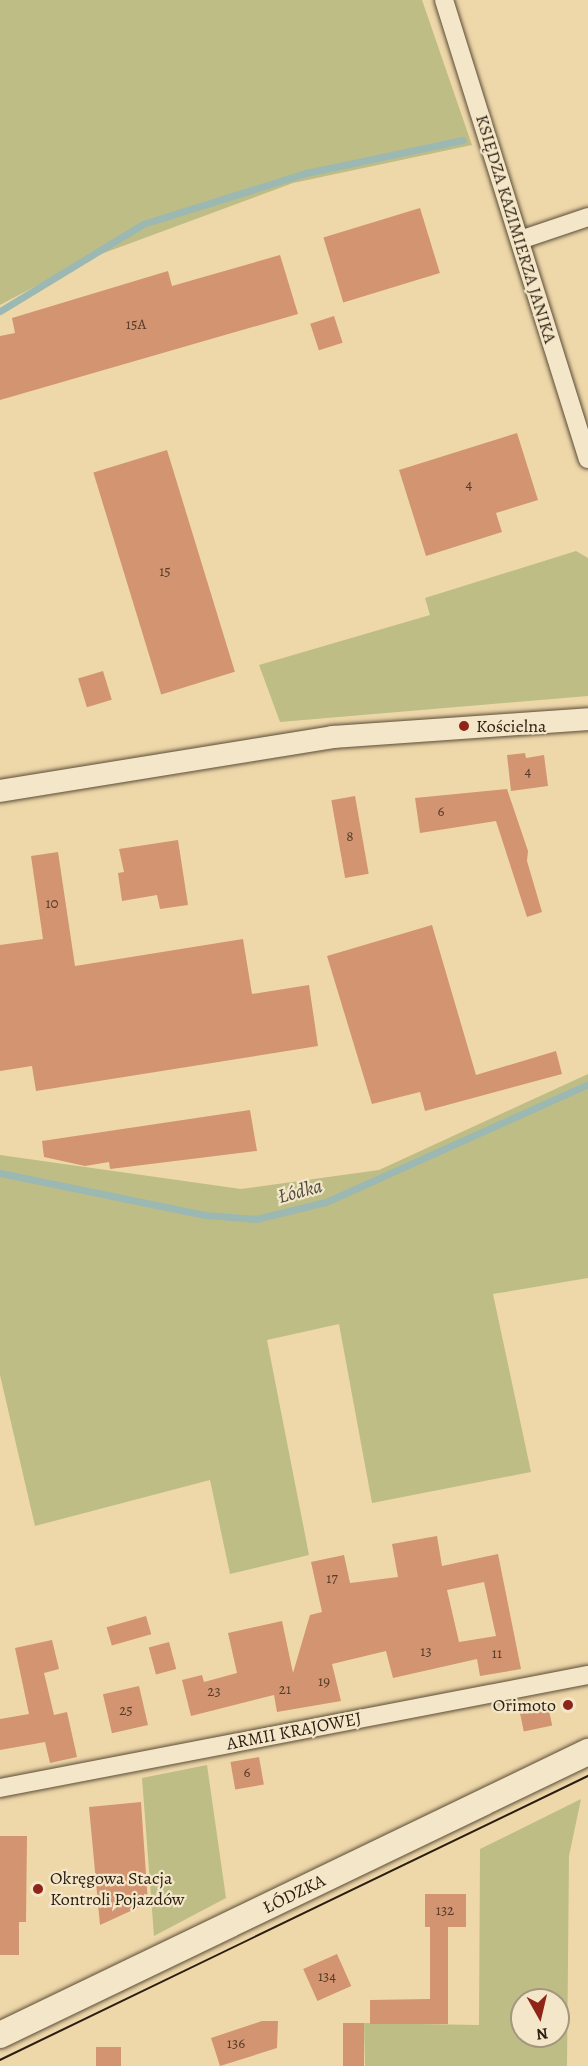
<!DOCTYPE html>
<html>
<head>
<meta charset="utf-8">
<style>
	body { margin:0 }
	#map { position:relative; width:588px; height:2066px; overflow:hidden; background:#eed8aa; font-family:Alegreya,serif }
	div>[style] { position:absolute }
	.green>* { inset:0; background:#bebd85 }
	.stream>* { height:7px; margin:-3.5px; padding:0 3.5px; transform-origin:3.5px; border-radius:3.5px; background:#9cb8b2 }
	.building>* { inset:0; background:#d29471; transform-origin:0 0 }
	.roads { filter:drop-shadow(0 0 2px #5c4c37) drop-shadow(0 0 2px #5c4c37) }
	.minor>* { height:18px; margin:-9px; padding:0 9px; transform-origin:9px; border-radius:9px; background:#f4e6c8 }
	.tertiary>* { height:22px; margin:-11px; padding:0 11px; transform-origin:11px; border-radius:11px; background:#f4e6c8 }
	.secondary>* { height:26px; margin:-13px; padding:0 13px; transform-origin:13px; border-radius:13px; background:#f4e6c8 }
	.tram>* { height:1.5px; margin:-0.75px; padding:0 0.75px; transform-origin:0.75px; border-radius:0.75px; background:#2b1e11 }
	.dots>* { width:16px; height:16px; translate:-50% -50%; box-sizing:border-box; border:3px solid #f4e6c8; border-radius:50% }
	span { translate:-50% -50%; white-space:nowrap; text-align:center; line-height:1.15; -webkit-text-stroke:4.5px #f4e6c8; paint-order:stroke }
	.number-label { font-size:15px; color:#553c29 }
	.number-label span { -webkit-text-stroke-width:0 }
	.street-label { font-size:18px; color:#2b1e11 }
	.poi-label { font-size:18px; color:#2b1e11 }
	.left { translate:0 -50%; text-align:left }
	.right { translate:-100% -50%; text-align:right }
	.water-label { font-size:20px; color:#4d4c41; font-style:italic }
	.north { position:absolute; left:510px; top:1988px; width:60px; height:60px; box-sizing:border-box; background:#f4e6c8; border:2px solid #a4967f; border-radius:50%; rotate:172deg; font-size:16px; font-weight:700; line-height:24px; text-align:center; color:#2b1e11 }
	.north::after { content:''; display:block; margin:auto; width:21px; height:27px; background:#8f2418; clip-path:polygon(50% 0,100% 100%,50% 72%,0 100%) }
</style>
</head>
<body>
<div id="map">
	<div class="green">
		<div style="clip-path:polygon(0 0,422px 0,472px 145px,293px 183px,85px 260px,0 305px)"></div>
		<div style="clip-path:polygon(576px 551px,588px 558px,588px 696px,280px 722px,259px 665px,430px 615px,425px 598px)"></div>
		<div style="clip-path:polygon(588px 1074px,588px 1278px,493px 1294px,531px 1472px,372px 1503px,339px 1324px,267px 1340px,309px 1555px,230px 1574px,210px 1480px,35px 1526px,0 1375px,0 1155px,241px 1189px,379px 1170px)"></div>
		<div style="clip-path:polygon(207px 1765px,226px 1898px,154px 1936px,142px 1778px)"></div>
		<div style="clip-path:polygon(evenodd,581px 1799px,569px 1856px,567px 2066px,365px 2066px,364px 2023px,479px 2025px,480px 1849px,581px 1799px,522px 2000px,558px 2000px,558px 2036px,522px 2036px,522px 2000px)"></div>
	</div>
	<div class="stream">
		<div style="left:0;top:311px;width:167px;rotate:-31.3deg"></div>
		<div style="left:143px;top:224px;width:171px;rotate:-17.4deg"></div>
		<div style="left:306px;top:173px;width:160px;rotate:-11.9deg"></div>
		<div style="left:0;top:1173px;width:209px;rotate:11.6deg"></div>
		<div style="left:205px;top:1215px;width:51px;rotate:4.5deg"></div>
		<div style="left:256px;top:1219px;width:72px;rotate:-13.7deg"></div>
		<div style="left:326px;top:1202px;width:287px;rotate:-24.2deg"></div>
	</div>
	<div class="building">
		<div style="left:420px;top:208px;width:68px;height:101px;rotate:73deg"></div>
		<div style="clip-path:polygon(280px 255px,298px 314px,0 400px,0 336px,15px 333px,12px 318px,168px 271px,172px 286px)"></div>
		<div style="left:334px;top:316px;width:28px;height:25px;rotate:72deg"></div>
		<div style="clip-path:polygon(517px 433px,538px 500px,496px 513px,502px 532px,426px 556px,399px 470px)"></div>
		<div style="left:167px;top:450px;width:232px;height:77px;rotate:73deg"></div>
		<div style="left:103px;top:671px;width:30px;height:26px;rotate:73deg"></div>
		<div style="clip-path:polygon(525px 753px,526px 758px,544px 755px,548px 786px,511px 791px,507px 755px)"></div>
		<div style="clip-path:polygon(507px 789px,528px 851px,527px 861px,542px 912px,527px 917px,496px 821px,420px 833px,415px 798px)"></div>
		<div style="left:355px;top:796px;width:79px;height:24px;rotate:80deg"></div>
		<div style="clip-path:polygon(178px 840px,188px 905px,160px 909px,157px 895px,122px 901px,118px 873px,124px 872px,119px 849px)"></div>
		<div style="clip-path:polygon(58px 852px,75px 966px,243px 939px,252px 994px,309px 985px,318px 1046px,36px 1091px,32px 1066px,0 1071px,0 945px,43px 939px,31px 856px)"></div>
		<div style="clip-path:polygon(432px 925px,476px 1075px,556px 1051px,562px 1074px,425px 1111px,420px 1092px,372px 1104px,327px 956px)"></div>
		<div style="clip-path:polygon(250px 1110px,257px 1151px,110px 1169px,109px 1162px,85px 1166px,44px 1157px,42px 1141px)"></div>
		<div style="clip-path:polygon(evenodd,437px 1536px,442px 1566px,498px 1554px,521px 1669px,480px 1676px,477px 1659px,393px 1678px,386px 1651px,332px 1664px,341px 1701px,277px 1712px,274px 1695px,191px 1716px,182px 1680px,202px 1675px,204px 1682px,237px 1673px,228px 1633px,282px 1621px,293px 1673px,310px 1615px,322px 1612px,311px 1562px,344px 1555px,350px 1583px,398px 1577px,392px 1544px,437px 1536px,484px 1582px,496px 1636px,459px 1642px,447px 1590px,484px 1582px)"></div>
		<div style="left:146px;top:1616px;width:19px;height:41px;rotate:74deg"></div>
		<div style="clip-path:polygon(52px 1640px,59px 1669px,44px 1673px,54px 1715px,67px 1712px,77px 1757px,50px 1763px,45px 1742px,0 1750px,0 1719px,29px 1714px,15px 1648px)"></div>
		<div style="left:169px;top:1642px;width:28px;height:21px;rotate:75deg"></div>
		<div style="left:139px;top:1686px;width:40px;height:37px;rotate:77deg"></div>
		<div style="left:547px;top:1701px;width:25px;height:29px;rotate:78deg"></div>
		<div style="left:259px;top:1757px;width:28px;height:29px;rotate:80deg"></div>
		<div style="clip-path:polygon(141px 1802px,148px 1903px,100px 1925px,89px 1807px)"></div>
		<div style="clip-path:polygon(0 1836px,27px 1836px,26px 1922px,19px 1922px,19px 1955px,0 1955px)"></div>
		<div style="clip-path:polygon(425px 1894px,466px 1894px,466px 1927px,448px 1927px,448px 2024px,370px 2024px,370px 2000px,430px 1999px,430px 1927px,425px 1927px)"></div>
		<div style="left:337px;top:1954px;width:35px;height:37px;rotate:66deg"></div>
		<div style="clip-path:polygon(262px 2021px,278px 2021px,277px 2048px,220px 2066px,211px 2038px)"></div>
		<div style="left:343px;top:2023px;width:21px;height:43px"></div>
		<div style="left:96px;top:2047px;width:25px;height:19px"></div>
	</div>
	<div class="roads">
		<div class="minor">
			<div style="left:444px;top:0;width:481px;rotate:72.6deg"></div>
			<div style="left:520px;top:240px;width:72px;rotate:-18.7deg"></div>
			<div style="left:0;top:1788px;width:599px;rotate:-10.88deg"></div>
		</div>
		<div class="tertiary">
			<div style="left:0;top:791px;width:337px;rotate:-9.2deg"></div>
			<div style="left:333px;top:737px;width:256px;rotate:-4deg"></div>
		</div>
		<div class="secondary">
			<div style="left:0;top:2035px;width:653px;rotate:-25.7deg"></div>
		</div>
	</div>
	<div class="tram">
		<div style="left:0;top:2060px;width:653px;rotate:-25.78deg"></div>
	</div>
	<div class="dots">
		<div style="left:464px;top:726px;background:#8f2418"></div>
		<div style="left:568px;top:1705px;background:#8f2418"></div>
		<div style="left:38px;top:1889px;background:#8f2418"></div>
	</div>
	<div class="number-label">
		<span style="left:136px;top:325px">15A</span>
		<span style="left:469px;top:485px">4</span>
		<span style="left:165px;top:572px">15</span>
		<span style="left:528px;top:772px">4</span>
		<span style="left:441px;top:812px">6</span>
		<span style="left:350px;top:837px">8</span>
		<span style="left:52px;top:904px">10</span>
		<span style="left:332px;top:1579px">17</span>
		<span style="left:426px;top:1652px">13</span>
		<span style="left:497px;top:1654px">11</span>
		<span style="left:324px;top:1682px">19</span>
		<span style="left:285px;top:1690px">21</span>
		<span style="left:214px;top:1692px">23</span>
		<span style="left:126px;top:1711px">25</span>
		<span style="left:247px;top:1773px">6</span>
		<span style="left:445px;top:1911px">132</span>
		<span style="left:327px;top:1977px">134</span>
		<span style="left:236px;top:2044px">136</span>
	</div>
	<div class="street-label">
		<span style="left:516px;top:229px;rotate:73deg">KSIĘDZA KAZIMIERZA JANIKA</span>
		<span style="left:294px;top:1731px;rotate:-11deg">ARMII KRAJOWEJ</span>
		<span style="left:294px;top:1894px;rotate:-26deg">ŁÓDZKA</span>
	</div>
	<div class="poi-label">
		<span class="left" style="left:476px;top:726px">Kościelna</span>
		<span class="right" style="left:556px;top:1705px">Orimoto</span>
		<span class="left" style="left:50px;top:1889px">Okręgowa Stacja<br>Kontroli Pojazdów</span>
	</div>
	<div class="water-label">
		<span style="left:300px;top:1191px;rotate:-15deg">Łódka</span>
	</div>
	<div class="north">N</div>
</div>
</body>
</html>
